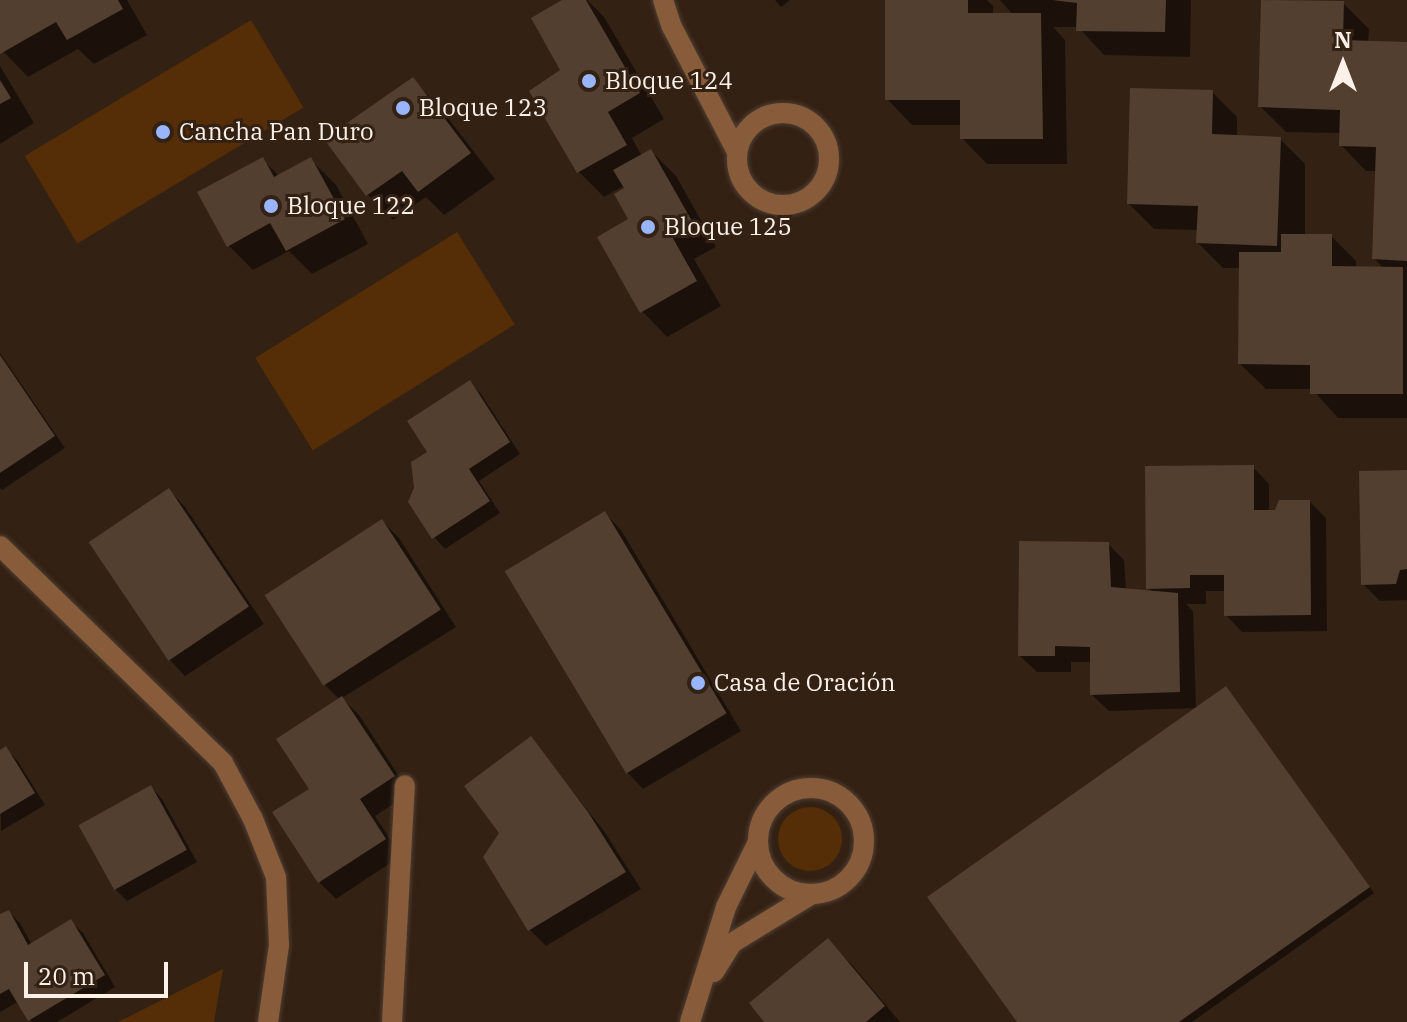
<!DOCTYPE html>
<html>
<head>
<meta charset="utf-8">
<style>
	body { margin:0 }
	#map { position:relative; width:1407px; height:1022px; overflow:hidden; background:#332114; font-family:"IBM Plex Serif",serif }
	div>[style] { position:absolute }
	.green>* { inset:0; background:#552d06; transform-origin:0 0 }
	.round { border-radius:50% }
	.shadow>* { inset:0; background:#0007 }
	.building>* { inset:0; background:#523f30; transform-origin:0 0 }
	.roads { filter:drop-shadow(0 0 2px #4f3e32) drop-shadow(0 0 2px #4f3e32) }
	.minor>* { height:20px; margin:-10px; padding:0 10px; transform-origin:10px; border-radius:10px; background:#885c3a }
	.minor>.ring { margin:-10px; padding:0; box-sizing:content-box; background:none; border:20px solid #885c3a; border-radius:50% }
	.dots>* { width:22px; height:22px; translate:-50% -50%; box-sizing:border-box; border:4px solid #332114; border-radius:50% }
	span { translate:-50% -50%; white-space:nowrap; text-align:center; line-height:1.15; -webkit-text-stroke:6px #332114; paint-order:stroke }
	.poi-label { font-size:24px; color:#fcf0e7 }
	.left { translate:0 -50%; text-align:left }
	.north { position:absolute; left:1303px; top:24px; width:80px; height:80px; -webkit-text-stroke:6px #332114; paint-order:stroke; rotate:0deg; font-size:22px; font-weight:700; line-height:32px; text-align:center; color:#fcf0e7 }
	.north::after { content:''; display:block; margin:auto; width:28px; height:36px; background:#fcf0e7; clip-path:polygon(50% 0,100% 100%,50% 72%,0 100%) }
	.scale { position:absolute; left:24px; top:962px; width:144px; height:36px; box-sizing:border-box; border:4px solid #fcf0e7; border-top:0; padding-left:10px; font-size:24px; line-height:28px; white-space:nowrap; color:#fcf0e7; -webkit-text-stroke:6px #332114; paint-order:stroke }
</style>
</head>
<body>
<div id="map">
	<div class="green">
		<div style="left:251px;top:20px;width:102px;height:264px;rotate:59deg"></div>
		<div style="left:457px;top:232px;width:109px;height:238px;rotate:58deg"></div>
		<div class="round" style="left:778px;top:807px;width:64px;height:64px"></div>
		<div style="clip-path:polygon(223px 969px,214px 1022px,118px 1022px)"></div>
	</div>
	<div class="shadow">
		<div style="clip-path:polygon(0 0,127px 0,147px 35px,94px 64px,78px 49px,28px 77px,0 48px)"></div>
		<div style="clip-path:polygon(566px 0,587px 0,604px 17px,664px 119px,632px 138px,642px 156px,651px 151px,676px 176px,716px 247px,694px 259px,721px 306px,667px 337px,642px 311px,627px 189px,625px 185px,604px 197px,579px 172px,532px 92px,562px 70px)"></div>
		<div style="clip-path:polygon(775px 0,790px 0,781px 7px)"></div>
		<div style="clip-path:polygon(887px 0,987px 0,993px 6px,993px 15px,1013px 15px,1000px 0,1191px 0,1190px 57px,1104px 55px,1078px 27px,1053px 27px,1065px 40px,1067px 164px,987px 164px,962px 138px,962px 125px,912px 125px,887px 99px)"></div>
		<div style="clip-path:polygon(1343px 3px,1369px 29px,1368px 43px,1407px 44px,1407px 418px,1338px 418px,1312px 389px,1266px 389px,1240px 364px,1241px 268px,1223px 268px,1198px 243px,1199px 230px,1154px 229px,1129px 204px,1212px 92px,1237px 117px,1237px 137px,1280px 139px,1305px 164px,1305px 236px,1331px 236px,1356px 261px,1356px 269px,1384px 269px,1374px 258px,1378px 171px,1366px 171px,1341px 145px,1341px 133px,1286px 132px,1260px 106px)"></div>
		<div style="clip-path:polygon(0 66px,34px 123px,0 144px)"></div>
		<div style="clip-path:polygon(413px 80px,438px 105px,495px 179px,444px 215px,426px 197px,393px 220px,368px 195px,327px 140px)"></div>
		<div style="clip-path:polygon(262px 159px,280px 177px,311px 160px,336px 185px,368px 244px,312px 274px,289px 251px,253px 270px,228px 245px)"></div>
		<div style="clip-path:polygon(0 353px,65px 448px,2px 490px,0 488px)"></div>
		<div style="clip-path:polygon(470px 383px,481px 394px,520px 454px,479px 481px,500px 513px,445px 549px,434px 537px,430px 452px)"></div>
		<div style="clip-path:polygon(1253px 467px,1269px 484px,1269px 512px,1310px 502px,1326px 518px,1327px 631px,1242px 632px,1226px 615px,1226px 591px,1206px 591px,1206px 604px,1186px 604px,1193px 611px,1196px 708px,1109px 711px,1092px 695px,1092px 662px,1071px 662px,1071px 672px,1037px 672px,1020px 656px,1108px 544px,1124px 560px,1126px 590px,1153px 593px,1148px 588px)"></div>
		<div style="clip-path:polygon(1407px 472px,1407px 600px,1380px 601px,1363px 584px)"></div>
		<div style="clip-path:polygon(169px 490px,185px 507px,264px 624px,185px 676px,169px 659px,90px 542px)"></div>
		<div style="clip-path:polygon(605px 513px,621px 530px,741px 731px,643px 789px,627px 772px,506px 571px)"></div>
		<div style="clip-path:polygon(382px 521px,399px 538px,456px 627px,342px 698px,359px 715px,410px 793px,375px 816px,401px 856px,336px 899px,319px 882px,312px 789px,340px 700px,323px 683px)"></div>
		<div style="clip-path:polygon(1231px 694px,1374px 893px,1192px 1022px,1019px 1022px)"></div>
		<div style="clip-path:polygon(531px 739px,604px 831px,641px 889px,546px 946px,530px 930px,501px 833px)"></div>
		<div style="clip-path:polygon(6px 749px,17px 760px,45px 805px,1px 831px,0 752px)"></div>
		<div style="clip-path:polygon(151px 787px,162px 799px,197px 862px,127px 901px,115px 889px)"></div>
		<div style="clip-path:polygon(9px 912px,20px 923px,32px 945px,71px 922px,83px 933px,115px 987px,57px 1022px,32px 1022px,19px 1001px,0 1012px,0 917px)"></div>
		<div style="clip-path:polygon(827px 941px,853px 966px,900px 1022px,766px 1022px)"></div>
	</div>
	<div class="building">
		<div style="clip-path:polygon(0 0,118px 0,123px 9px,67px 40px,56px 22px,0 54px)"></div>
		<div style="clip-path:polygon(562px 0,586px 0,640px 93px,608px 112px,627px 145px,577px 173px,529px 91px,560px 70px,531px 18px)"></div>
		<div style="clip-path:polygon(885px 0,968px 0,968px 13px,1041px 13px,1043px 139px,960px 139px,960px 100px,885px 100px)"></div>
		<div style="clip-path:polygon(1052px 0,1166px 0,1165px 32px,1076px 31px,1077px 3px)"></div>
		<div style="clip-path:polygon(1261px 0,1344px 1px,1343px 40px,1407px 42px,1407px 261px,1372px 259px,1376px 147px,1339px 146px,1340px 110px,1258px 107px)"></div>
		<div style="clip-path:polygon(413px 77px,471px 153px,418px 192px,402px 171px,366px 196px,324px 139px)"></div>
		<div style="clip-path:polygon(0 80px,11px 98px,0 104px)"></div>
		<div style="clip-path:polygon(1130px 88px,1213px 90px,1212px 134px,1281px 137px,1277px 246px,1196px 243px,1198px 206px,1127px 204px)"></div>
		<div style="clip-path:polygon(651px 149px,692px 221px,670px 233px,697px 281px,640px 313px,597px 237px,628px 219px,614px 194px,624px 188px,613px 170px)"></div>
		<div style="clip-path:polygon(263px 157px,274px 177px,311px 157px,345px 219px,286px 251px,270px 223px,227px 247px,197px 192px)"></div>
		<div style="clip-path:polygon(1281px 234px,1332px 234px,1332px 266px,1403px 267px,1403px 394px,1310px 394px,1310px 365px,1238px 364px,1239px 252px,1281px 252px)"></div>
		<div style="clip-path:polygon(0 355px,55px 436px,0 473px)"></div>
		<div style="clip-path:polygon(470px 380px,510px 442px,469px 469px,490px 501px,432px 539px,408px 502px,414px 488px,411px 462px,427px 452px,407px 421px)"></div>
		<div style="clip-path:polygon(1254px 465px,1254px 510px,1275px 510px,1279px 500px,1310px 500px,1311px 615px,1224px 616px,1224px 575px,1190px 575px,1190px 588px,1146px 589px,1145px 466px)"></div>
		<div style="clip-path:polygon(1407px 470px,1407px 569px,1400px 570px,1396px 584px,1361px 585px,1359px 471px)"></div>
		<div style="left:169px;top:488px;width:143px;height:97px;rotate:56deg"></div>
		<div style="left:605px;top:511px;width:236px;height:117px;rotate:59deg"></div>
		<div style="left:382px;top:519px;width:108px;height:140px;rotate:57deg"></div>
		<div style="clip-path:polygon(1019px 541px,1109px 542px,1111px 587px,1178px 593px,1180px 692px,1090px 695px,1090px 647px,1055px 646px,1055px 656px,1018px 656px)"></div>
		<div style="clip-path:polygon(1226px 686px,1370px 887px,1179px 1022px,1017px 1022px,927px 897px)"></div>
		<div style="clip-path:polygon(342px 696px,395px 776px,360px 799px,386px 839px,318px 883px,272px 812px,309px 789px,276px 739px)"></div>
		<div style="clip-path:polygon(531px 736px,588px 812px,626px 872px,528px 931px,483px 857px,499px 833px,464px 786px)"></div>
		<div style="clip-path:polygon(6px 746px,35px 793px,0 814px,0 750px)"></div>
		<div style="left:151px;top:785px;width:74px;height:83px;rotate:61deg"></div>
		<div style="clip-path:polygon(9px 910px,28px 945px,71px 919px,105px 975px,28px 1021px,9px 989px,0 994px,0 914px)"></div>
		<div style="clip-path:polygon(828px 938px,885px 1006px,866px 1022px,764px 1022px,749px 1003px)"></div>
	</div>
	<div class="roads">
		<div class="minor">
			<div style="left:663px;top:0;width:28px;rotate:72deg"></div>
			<div style="left:672px;top:27px;width:141px;rotate:62.5deg"></div>
			<div class="ring" style="left:737px;top:113px;width:72px;height:72px"></div>
			<div style="left:0;top:546px;width:311px;rotate:44.2deg"></div>
			<div style="left:223px;top:763px;width:64px;rotate:61.8deg"></div>
			<div style="left:253px;top:819px;width:62px;rotate:68.4deg"></div>
			<div style="left:276px;top:877px;width:68px;rotate:87.5deg"></div>
			<div style="left:279px;top:945px;width:78px;rotate:98.1deg"></div>
			<div class="ring" style="left:758px;top:788px;width:86px;height:86px"></div>
			<div style="left:714px;top:972px;width:34px;rotate:-58deg"></div>
			<div style="left:732px;top:943px;width:94px;rotate:-31.5deg"></div>
			<div style="left:392px;top:1022px;width:237px;rotate:-86.9deg"></div>
			<div style="left:690px;top:1022px;width:121px;rotate:-72.6deg"></div>
			<div style="left:726px;top:907px;width:72px;rotate:-63.8deg"></div>
		</div>
	</div>
	<div class="dots">
		<div style="left:589px;top:81px;background:#99b5fd"></div>
		<div style="left:403px;top:108px;background:#99b5fd"></div>
		<div style="left:163px;top:132px;background:#99b5fd"></div>
		<div style="left:271px;top:206px;background:#99b5fd"></div>
		<div style="left:648px;top:227px;background:#99b5fd"></div>
		<div style="left:698px;top:683px;background:#99b5fd"></div>
	</div>
	<div class="poi-label">
		<span class="left" style="left:605px;top:81px">Bloque 124</span>
		<span class="left" style="left:419px;top:108px">Bloque 123</span>
		<span class="left" style="left:179px;top:132px">Cancha Pan Duro</span>
		<span class="left" style="left:287px;top:206px">Bloque 122</span>
		<span class="left" style="left:664px;top:227px">Bloque 125</span>
		<span class="left" style="left:714px;top:683px">Casa de Oración</span>
	</div>
	<div class="north">N</div>
	<div class="scale">20 m</div>
</div>
</body>
</html>
